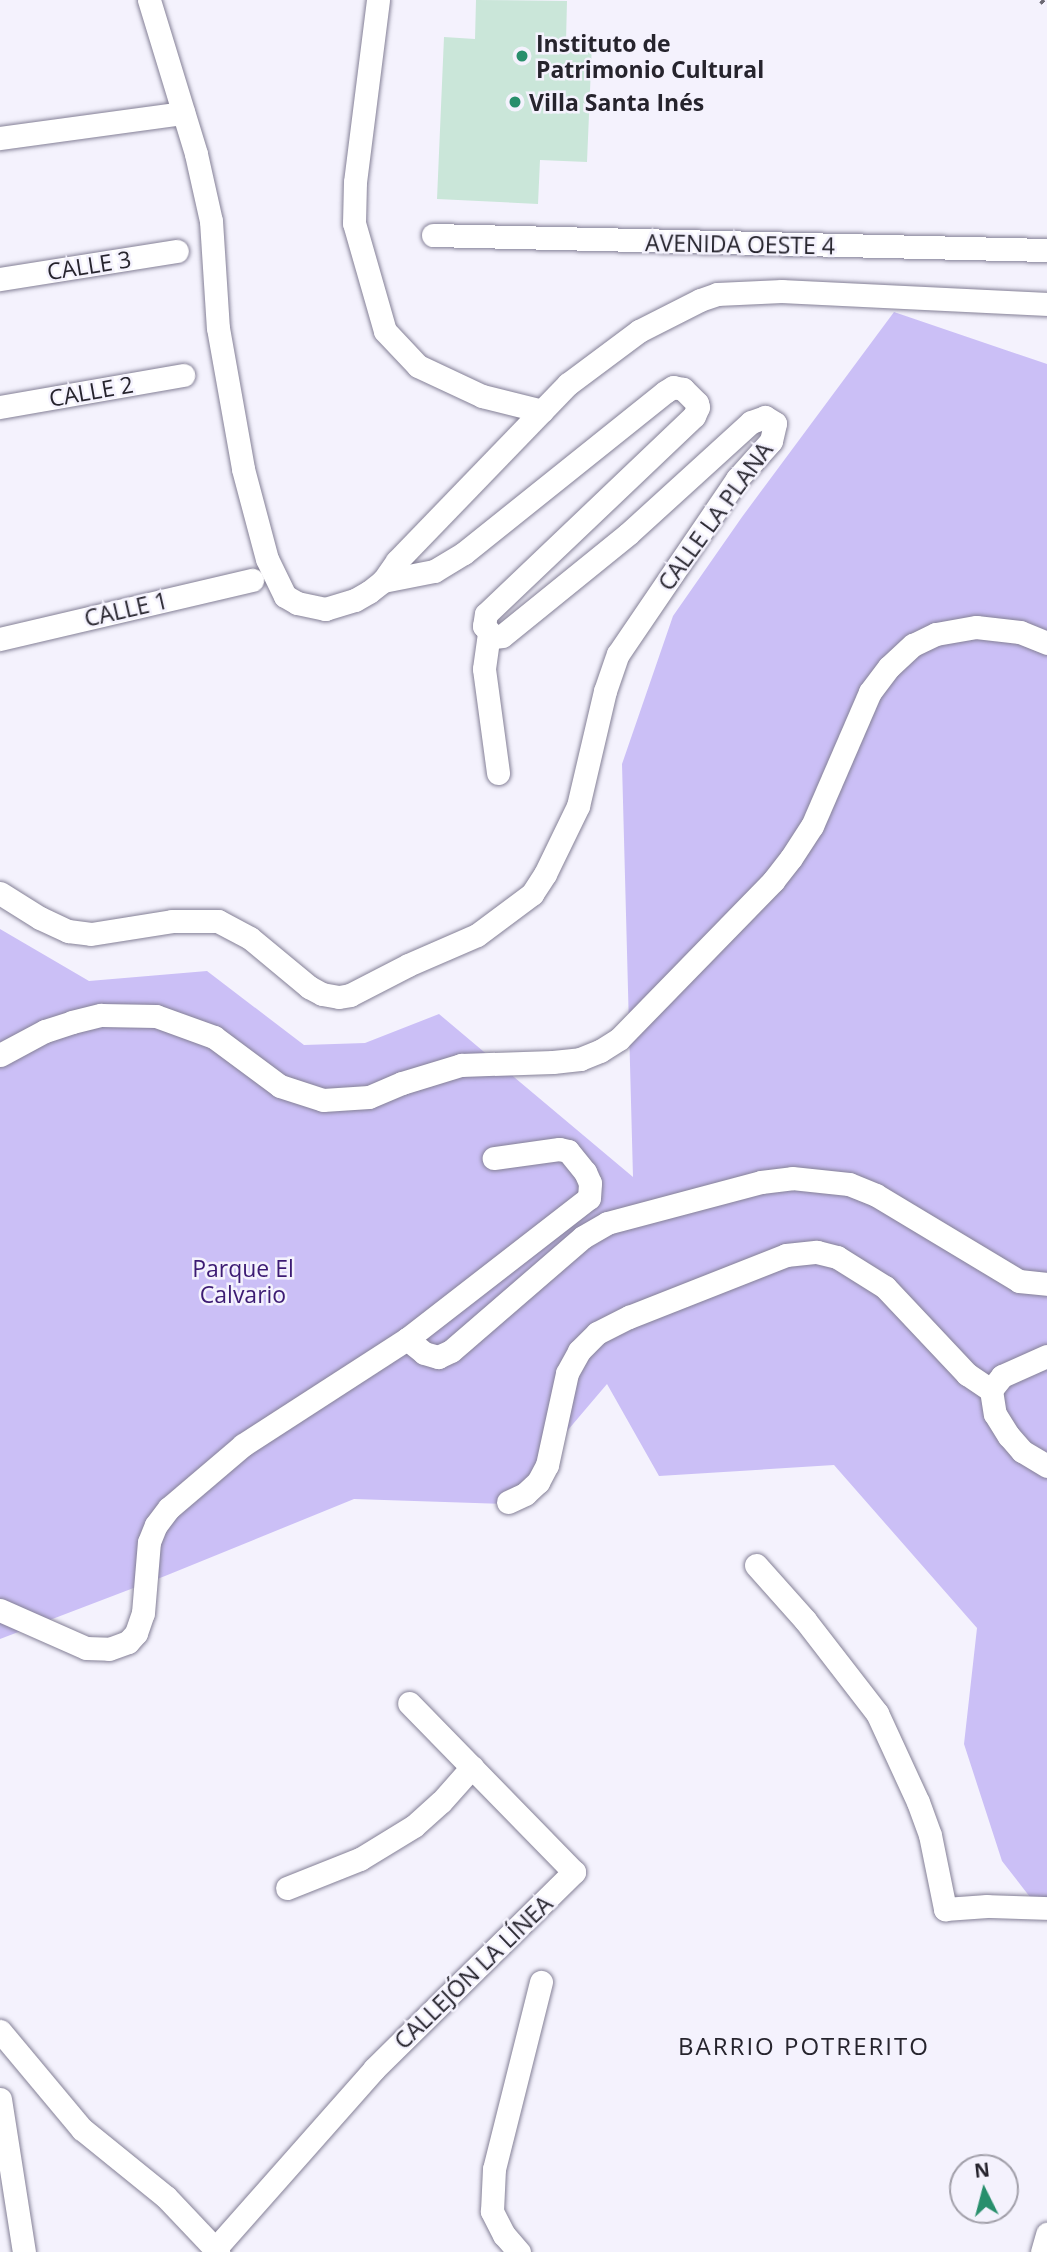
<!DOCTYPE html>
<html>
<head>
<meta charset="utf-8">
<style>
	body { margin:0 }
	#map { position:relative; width:1047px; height:2252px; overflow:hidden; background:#f4f2fd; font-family:"Open Sans",sans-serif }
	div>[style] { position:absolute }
	.green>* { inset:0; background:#cbbff6 }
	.building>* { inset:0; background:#cae6d9 }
	.roads { filter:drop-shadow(0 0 2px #848096) drop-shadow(0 0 2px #848096) }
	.street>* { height:23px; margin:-11.5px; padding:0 11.5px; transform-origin:11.5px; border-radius:11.5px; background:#fff }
	.rail>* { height:5px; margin-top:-2.5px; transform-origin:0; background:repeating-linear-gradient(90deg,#6c6a74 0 3.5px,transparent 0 10.5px) }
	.dots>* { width:19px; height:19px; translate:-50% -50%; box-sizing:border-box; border:4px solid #f4f2fd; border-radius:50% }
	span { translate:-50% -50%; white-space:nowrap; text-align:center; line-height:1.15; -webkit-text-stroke:5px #f4f2fd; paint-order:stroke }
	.poi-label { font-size:23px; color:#26242d; font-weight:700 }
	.left { translate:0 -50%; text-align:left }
	.street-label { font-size:23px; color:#26242d }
	.park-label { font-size:23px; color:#3c1b73 }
	.neighbourhood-label { font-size:24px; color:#26242d; letter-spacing:2px }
	.north { position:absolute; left:949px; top:2154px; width:70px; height:70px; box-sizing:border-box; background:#f4f2fd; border:2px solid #a2a0aa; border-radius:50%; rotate:354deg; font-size:19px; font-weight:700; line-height:28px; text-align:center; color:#26242d }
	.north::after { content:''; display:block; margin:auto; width:24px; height:32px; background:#288f6c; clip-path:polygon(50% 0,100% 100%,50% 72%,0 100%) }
</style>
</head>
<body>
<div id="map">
	<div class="green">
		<div style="clip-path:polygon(894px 312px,1047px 364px,1047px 1919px,1002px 1861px,964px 1744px,977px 1628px,834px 1465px,659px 1476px,607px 1384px,505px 1504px,354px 1499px,165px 1576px,0 1639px,0 929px,89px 981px,207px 971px,304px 1045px,365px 1043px,439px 1014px,633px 1177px,622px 764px,673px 616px,742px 517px)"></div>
	</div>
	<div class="building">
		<div style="clip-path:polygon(476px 0,567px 1px,566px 42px,592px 43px,587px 162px,540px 160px,538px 204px,437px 199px,444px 37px,475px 39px)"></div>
	</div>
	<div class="roads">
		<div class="street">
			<div style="left:149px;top:0;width:161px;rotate:73deg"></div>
			<div style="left:196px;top:154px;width:69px;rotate:77.4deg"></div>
			<div style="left:211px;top:221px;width:107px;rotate:86.3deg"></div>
			<div style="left:218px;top:328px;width:143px;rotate:79.9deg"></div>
			<div style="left:243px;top:469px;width:93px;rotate:75.1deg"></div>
			<div style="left:267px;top:559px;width:41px;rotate:64.1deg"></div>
			<div style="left:285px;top:596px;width:14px;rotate:30deg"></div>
			<div style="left:297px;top:603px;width:29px;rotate:12deg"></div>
			<div style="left:325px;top:609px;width:31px;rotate:-17deg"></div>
			<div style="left:355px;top:600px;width:16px;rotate:-30deg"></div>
			<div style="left:369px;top:592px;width:18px;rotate:-38deg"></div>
			<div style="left:383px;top:581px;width:24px;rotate:-55deg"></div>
			<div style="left:397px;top:561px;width:246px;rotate:-46deg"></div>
			<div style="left:568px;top:384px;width:89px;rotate:-36.7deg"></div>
			<div style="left:639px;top:331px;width:68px;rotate:-26.9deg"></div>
			<div style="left:700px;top:300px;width:18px;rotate:-19deg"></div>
			<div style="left:717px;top:294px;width:65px;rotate:-2.6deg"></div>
			<div style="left:782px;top:291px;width:265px;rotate:2.8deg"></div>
			<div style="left:378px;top:0;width:183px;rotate:97.2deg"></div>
			<div style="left:355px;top:182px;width:41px;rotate:91.4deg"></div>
			<div style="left:354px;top:223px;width:112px;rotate:74deg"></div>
			<div style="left:385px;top:331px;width:48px;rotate:46.7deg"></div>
			<div style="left:418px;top:366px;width:71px;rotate:25.1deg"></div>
			<div style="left:482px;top:396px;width:62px;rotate:14deg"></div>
			<div style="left:0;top:138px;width:185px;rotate:-7.8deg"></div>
			<div style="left:433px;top:235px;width:614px;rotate:1.4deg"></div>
			<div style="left:0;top:279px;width:179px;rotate:-9deg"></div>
			<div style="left:0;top:407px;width:186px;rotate:-9.9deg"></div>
			<div style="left:489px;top:633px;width:36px;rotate:98deg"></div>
			<div style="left:484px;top:669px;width:105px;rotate:82.3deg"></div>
			<div style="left:0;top:639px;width:259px;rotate:-13.2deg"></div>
			<div style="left:0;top:893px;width:47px;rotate:32deg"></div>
			<div style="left:40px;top:918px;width:31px;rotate:25deg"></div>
			<div style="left:68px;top:931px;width:23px;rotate:7deg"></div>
			<div style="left:91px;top:934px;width:82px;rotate:-9.1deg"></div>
			<div style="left:172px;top:921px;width:46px"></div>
			<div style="left:218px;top:921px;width:36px;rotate:28deg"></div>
			<div style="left:250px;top:938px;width:77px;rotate:39.7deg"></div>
			<div style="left:309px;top:987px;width:15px;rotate:28deg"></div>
			<div style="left:322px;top:994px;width:17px;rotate:10deg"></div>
			<div style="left:339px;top:997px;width:11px;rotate:-10deg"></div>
			<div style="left:350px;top:995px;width:65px;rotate:-27.3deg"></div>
			<div style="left:408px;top:965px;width:75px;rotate:-23.5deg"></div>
			<div style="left:477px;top:935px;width:69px;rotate:-36.7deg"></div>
			<div style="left:532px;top:894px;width:24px;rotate:-57deg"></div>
			<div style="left:545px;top:874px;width:76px;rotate:-64.1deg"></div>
			<div style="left:578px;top:806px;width:118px;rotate:-76.8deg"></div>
			<div style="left:605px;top:691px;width:39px;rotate:-71deg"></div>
			<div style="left:618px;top:654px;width:212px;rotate:-55.8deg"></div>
			<div style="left:737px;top:479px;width:51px;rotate:-48.2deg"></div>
			<div style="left:771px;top:441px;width:18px;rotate:-77deg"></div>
			<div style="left:775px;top:423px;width:12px;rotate:-149deg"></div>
			<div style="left:765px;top:417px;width:15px;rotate:160deg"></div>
			<div style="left:751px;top:422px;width:166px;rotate:137.7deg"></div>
			<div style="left:628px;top:534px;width:162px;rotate:141deg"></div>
			<div style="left:502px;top:636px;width:8px;rotate:173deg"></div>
			<div style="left:494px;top:637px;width:15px;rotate:-132deg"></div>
			<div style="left:484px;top:626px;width:12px;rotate:-81deg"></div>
			<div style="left:486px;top:614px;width:287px;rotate:-43.6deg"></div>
			<div style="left:694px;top:416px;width:10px;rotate:-66deg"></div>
			<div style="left:698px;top:407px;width:4px;rotate:-104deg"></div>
			<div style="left:697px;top:403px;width:20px;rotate:-135deg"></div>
			<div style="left:683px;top:389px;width:10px;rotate:-169deg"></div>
			<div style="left:673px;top:387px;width:9px;rotate:148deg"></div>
			<div style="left:665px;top:392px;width:258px;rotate:141.3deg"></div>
			<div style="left:464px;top:553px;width:35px;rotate:149deg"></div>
			<div style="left:434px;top:571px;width:52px;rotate:168.9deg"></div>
			<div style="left:0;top:1055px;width:51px;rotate:-28.1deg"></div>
			<div style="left:45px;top:1031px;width:28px;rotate:-18deg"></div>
			<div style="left:72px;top:1022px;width:30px;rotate:-14deg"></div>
			<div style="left:101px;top:1015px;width:55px;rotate:1deg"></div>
			<div style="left:156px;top:1016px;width:62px;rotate:19.9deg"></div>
			<div style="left:214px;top:1037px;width:82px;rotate:36.6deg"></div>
			<div style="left:280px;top:1086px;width:45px;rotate:18deg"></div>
			<div style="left:323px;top:1100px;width:46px;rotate:-3.7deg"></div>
			<div style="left:369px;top:1097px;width:36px;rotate:-23deg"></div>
			<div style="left:402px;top:1083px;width:62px;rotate:-17deg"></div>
			<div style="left:461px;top:1065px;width:92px;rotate:-1.9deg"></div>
			<div style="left:553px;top:1062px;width:27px;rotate:-6deg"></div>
			<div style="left:580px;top:1059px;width:22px;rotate:-22deg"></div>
			<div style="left:600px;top:1051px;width:22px;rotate:-32deg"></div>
			<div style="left:619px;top:1039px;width:221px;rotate:-45.7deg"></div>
			<div style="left:773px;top:881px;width:29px;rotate:-52deg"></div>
			<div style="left:791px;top:858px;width:38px;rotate:-57deg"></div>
			<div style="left:812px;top:826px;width:146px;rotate:-66.6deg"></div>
			<div style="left:870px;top:692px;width:31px;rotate:-53deg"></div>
			<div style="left:889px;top:667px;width:33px;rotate:-43deg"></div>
			<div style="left:913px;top:645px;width:25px;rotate:-26deg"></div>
			<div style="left:936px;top:634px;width:41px;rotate:-9.9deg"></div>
			<div style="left:976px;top:627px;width:44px;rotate:6.5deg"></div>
			<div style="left:1020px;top:632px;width:29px;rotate:22deg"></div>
			<div style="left:407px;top:1339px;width:22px;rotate:39deg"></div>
			<div style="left:424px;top:1353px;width:15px;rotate:16deg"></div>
			<div style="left:438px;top:1357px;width:14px;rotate:-25deg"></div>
			<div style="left:451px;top:1351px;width:174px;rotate:-40.8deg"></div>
			<div style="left:583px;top:1237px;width:28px;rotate:-30deg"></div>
			<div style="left:607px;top:1223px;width:159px;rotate:-14.9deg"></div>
			<div style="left:761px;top:1182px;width:31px;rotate:-7deg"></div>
			<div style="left:792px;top:1178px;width:57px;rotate:6deg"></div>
			<div style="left:849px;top:1184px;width:29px;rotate:22deg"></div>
			<div style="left:876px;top:1195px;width:167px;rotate:31deg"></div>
			<div style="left:1019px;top:1281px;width:28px;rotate:6deg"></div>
			<div style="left:991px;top:1390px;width:24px;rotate:81deg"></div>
			<div style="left:995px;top:1414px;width:26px;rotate:58deg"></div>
			<div style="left:1009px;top:1436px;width:20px;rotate:49deg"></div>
			<div style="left:1022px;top:1451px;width:29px;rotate:31deg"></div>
			<div style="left:991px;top:1390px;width:18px;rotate:-52deg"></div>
			<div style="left:1002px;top:1376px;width:49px;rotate:-24deg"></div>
			<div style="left:508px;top:1502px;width:19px;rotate:-25deg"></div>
			<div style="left:525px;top:1494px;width:18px;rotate:-43deg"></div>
			<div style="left:538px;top:1482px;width:19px;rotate:-62deg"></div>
			<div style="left:547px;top:1465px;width:94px;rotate:-77.7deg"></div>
			<div style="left:567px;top:1373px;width:25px;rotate:-61deg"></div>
			<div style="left:579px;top:1351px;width:25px;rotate:-45deg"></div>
			<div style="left:597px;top:1333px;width:36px;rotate:-27deg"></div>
			<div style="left:629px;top:1317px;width:169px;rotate:-21.5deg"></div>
			<div style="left:786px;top:1255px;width:31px;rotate:-6deg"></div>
			<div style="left:817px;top:1252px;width:21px;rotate:14deg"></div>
			<div style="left:837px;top:1257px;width:57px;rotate:32deg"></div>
			<div style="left:885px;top:1287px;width:120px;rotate:46.7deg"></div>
			<div style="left:967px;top:1374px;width:29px;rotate:34deg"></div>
			<div style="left:756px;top:1565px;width:74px;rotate:48.3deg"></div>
			<div style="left:805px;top:1620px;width:118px;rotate:52.3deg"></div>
			<div style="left:877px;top:1713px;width:98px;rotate:65.3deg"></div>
			<div style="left:918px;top:1802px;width:35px;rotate:70deg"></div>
			<div style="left:930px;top:1835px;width:76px;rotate:78.5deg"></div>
			<div style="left:945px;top:1909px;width:42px;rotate:-4.1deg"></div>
			<div style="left:987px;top:1906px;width:60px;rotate:1.9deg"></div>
			<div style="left:0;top:1610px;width:94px;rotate:23.8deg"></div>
			<div style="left:86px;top:1648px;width:23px;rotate:2deg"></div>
			<div style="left:109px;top:1649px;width:20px;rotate:-20deg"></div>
			<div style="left:128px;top:1642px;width:12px;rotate:-48deg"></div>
			<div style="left:136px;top:1633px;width:21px;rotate:-71deg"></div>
			<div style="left:143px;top:1613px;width:71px;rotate:-85.2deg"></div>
			<div style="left:149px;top:1542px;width:18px;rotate:-68deg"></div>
			<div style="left:156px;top:1525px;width:21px;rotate:-53deg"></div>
			<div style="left:169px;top:1508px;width:97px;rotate:-40.4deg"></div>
			<div style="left:243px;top:1445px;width:195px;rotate:-32.9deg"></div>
			<div style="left:407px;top:1339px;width:230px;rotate:-37.8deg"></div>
			<div style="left:589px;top:1198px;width:15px;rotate:-86deg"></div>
			<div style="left:590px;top:1183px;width:12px;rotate:-114deg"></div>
			<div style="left:585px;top:1172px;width:27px;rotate:-129deg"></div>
			<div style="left:568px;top:1151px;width:9px;rotate:-167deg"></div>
			<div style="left:559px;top:1149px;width:66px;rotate:172.1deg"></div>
			<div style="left:287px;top:1888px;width:79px;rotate:-21.7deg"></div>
			<div style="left:360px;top:1859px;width:63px;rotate:-31.4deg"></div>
			<div style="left:414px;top:1826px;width:36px;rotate:-42deg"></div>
			<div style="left:441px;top:1802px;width:47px;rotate:-48.5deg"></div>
			<div style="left:0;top:2031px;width:128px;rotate:50.1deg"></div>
			<div style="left:82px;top:2129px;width:108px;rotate:39deg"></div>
			<div style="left:166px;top:2197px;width:76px;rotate:46.6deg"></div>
			<div style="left:0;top:2099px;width:155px;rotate:81.1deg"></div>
			<div style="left:215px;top:2249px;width:240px;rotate:-48.5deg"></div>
			<div style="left:374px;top:2069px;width:281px;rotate:-44.6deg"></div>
			<div style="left:574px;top:1872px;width:236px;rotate:-134.3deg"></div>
			<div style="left:519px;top:2252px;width:23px;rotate:-131deg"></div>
			<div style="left:504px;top:2235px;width:27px;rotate:-117deg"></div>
			<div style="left:492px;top:2211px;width:42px;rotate:-87.3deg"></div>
			<div style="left:494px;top:2169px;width:193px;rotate:-75.9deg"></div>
			<div style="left:1042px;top:2252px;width:19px;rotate:-74deg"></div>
		</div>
	</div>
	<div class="rail">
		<div style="left:1041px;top:0;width:8px;rotate:45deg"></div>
	</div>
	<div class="dots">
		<div style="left:522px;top:56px;background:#288f6c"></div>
		<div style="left:515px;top:102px;background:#288f6c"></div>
	</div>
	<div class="poi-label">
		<span class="left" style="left:536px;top:56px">Instituto de<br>Patrimonio Cultural</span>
		<span class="left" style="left:529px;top:102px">Villa Santa Inés</span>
	</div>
	<div class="street-label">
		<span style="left:740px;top:244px;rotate:1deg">AVENIDA OESTE 4</span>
		<span style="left:89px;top:265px;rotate:-9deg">CALLE 3</span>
		<span style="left:91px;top:391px;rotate:-10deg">CALLE 2</span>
		<span style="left:715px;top:516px;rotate:-54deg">CALLE LA PLANA</span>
		<span style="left:126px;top:609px;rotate:-13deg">CALLE 1</span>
		<span style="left:473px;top:1972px;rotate:-44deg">CALLEJÓN LA LÍNEA</span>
	</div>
	<div class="park-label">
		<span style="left:243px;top:1281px">Parque El<br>Calvario</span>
	</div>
	<div class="neighbourhood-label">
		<span style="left:804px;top:2046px">BARRIO POTRERITO</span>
	</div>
	<div class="north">N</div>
</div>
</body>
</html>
